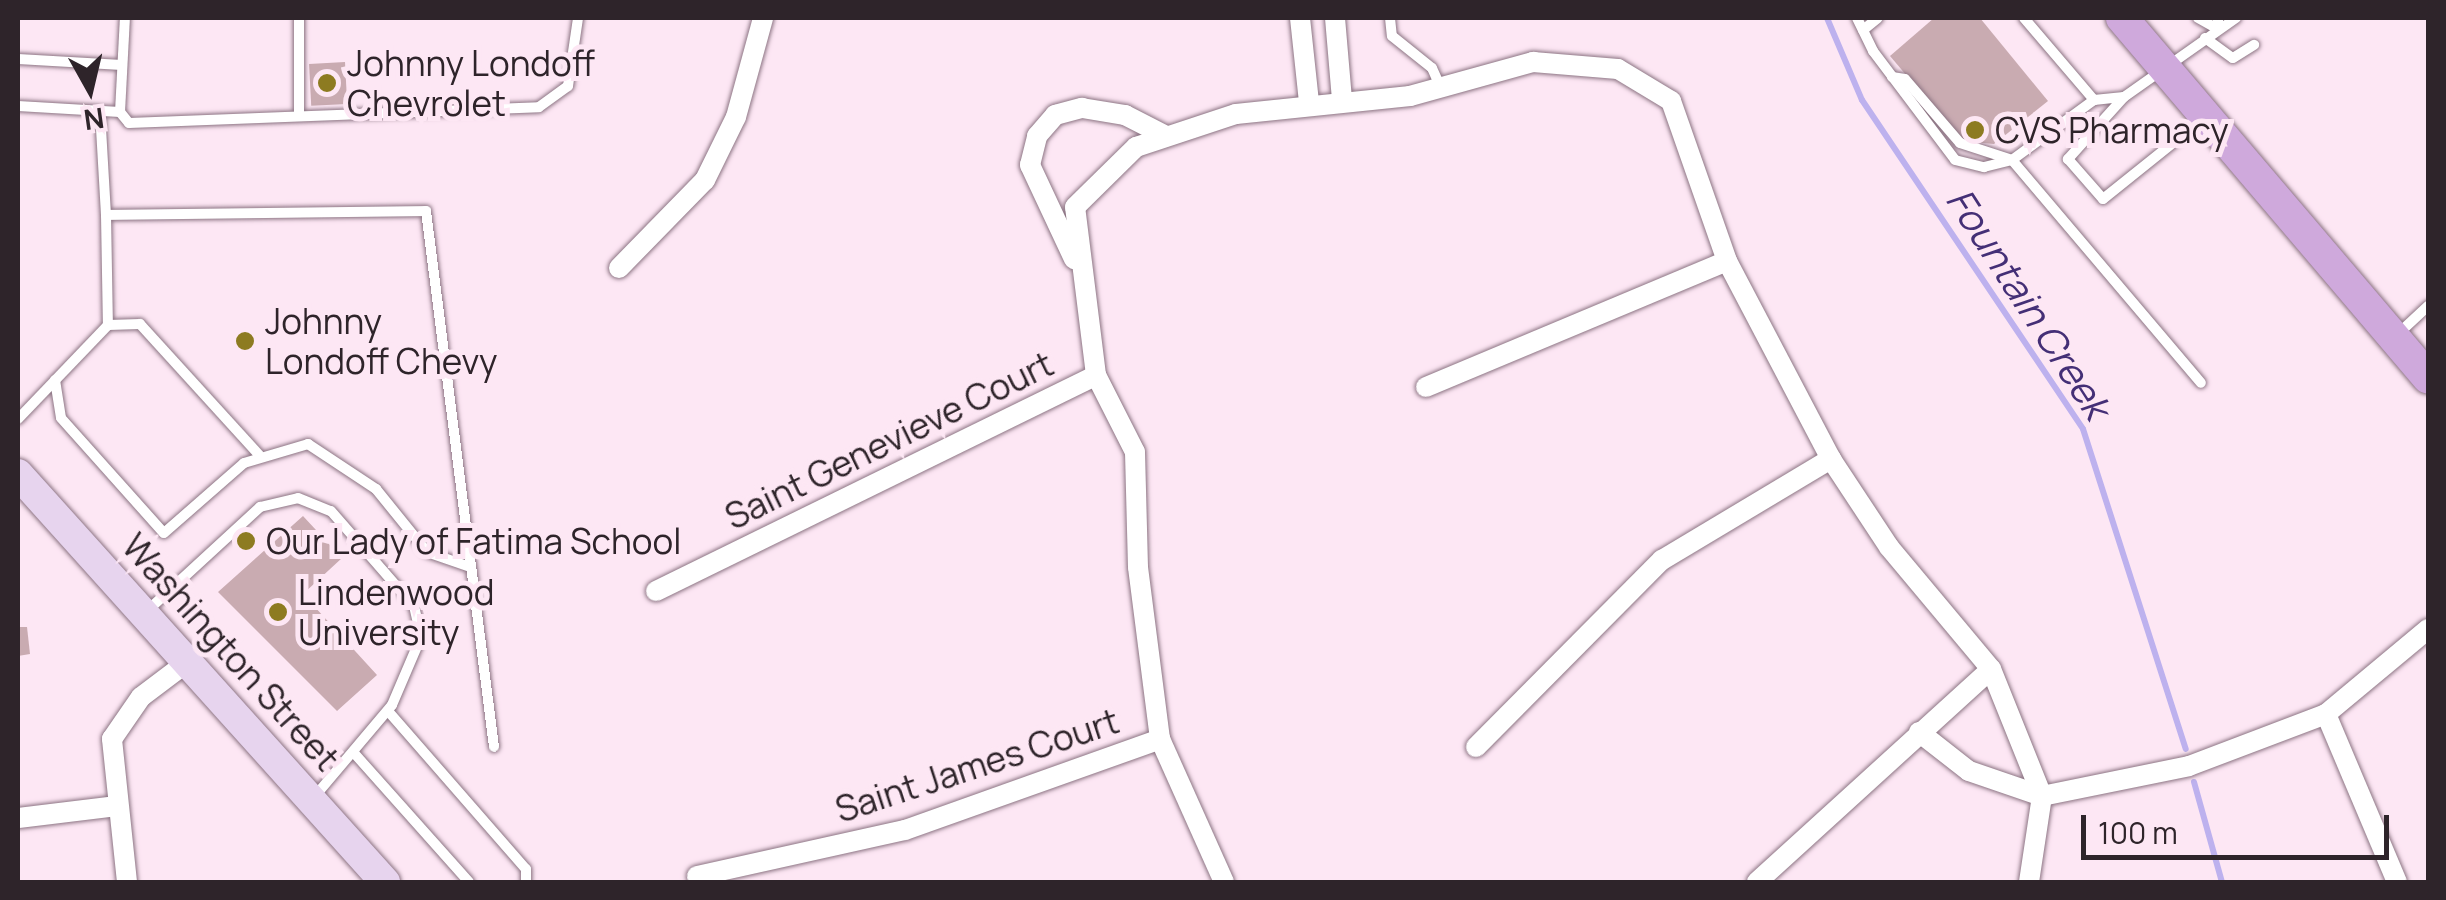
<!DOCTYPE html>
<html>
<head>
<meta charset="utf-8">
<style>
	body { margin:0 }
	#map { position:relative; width:2446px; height:900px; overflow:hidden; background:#fde7f4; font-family:Manrope,sans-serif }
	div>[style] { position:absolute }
	.stream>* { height:6px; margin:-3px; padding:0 3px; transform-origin:3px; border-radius:3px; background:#bdb1ee }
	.building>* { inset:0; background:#c9abb1; transform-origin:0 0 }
	.roads { filter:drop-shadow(0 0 2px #8c7483) drop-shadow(0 0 2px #8c7483) }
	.service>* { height:10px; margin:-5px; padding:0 5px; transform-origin:5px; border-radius:5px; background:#fff }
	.minor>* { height:20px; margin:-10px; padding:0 10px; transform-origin:10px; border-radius:10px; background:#fff }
	.secondary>* { height:30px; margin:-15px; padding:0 15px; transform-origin:15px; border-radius:15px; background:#e7d4ee }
	.primary>* { height:32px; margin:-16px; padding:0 16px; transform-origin:16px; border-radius:16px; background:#cfa9dc }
	.dots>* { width:28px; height:28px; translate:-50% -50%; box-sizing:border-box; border:5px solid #fde7f4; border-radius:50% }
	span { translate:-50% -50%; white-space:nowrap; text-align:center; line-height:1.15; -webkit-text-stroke:10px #fde7f4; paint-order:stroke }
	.poi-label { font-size:35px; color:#2e242a }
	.left { translate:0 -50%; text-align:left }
	.street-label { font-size:35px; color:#2e242a }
	.water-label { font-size:38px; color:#442f76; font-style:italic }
	.frame { position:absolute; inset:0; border:20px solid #2e242a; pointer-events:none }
	.north { position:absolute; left:40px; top:40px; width:100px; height:100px; -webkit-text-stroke:8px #fde7f4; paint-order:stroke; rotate:172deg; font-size:28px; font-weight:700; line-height:40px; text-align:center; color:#2e242a }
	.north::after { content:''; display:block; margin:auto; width:35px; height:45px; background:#2e242a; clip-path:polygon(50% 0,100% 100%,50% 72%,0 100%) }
	.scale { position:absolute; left:2081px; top:815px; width:308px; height:45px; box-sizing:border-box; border:5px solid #2e242a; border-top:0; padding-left:12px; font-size:30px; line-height:35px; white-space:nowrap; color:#2e242a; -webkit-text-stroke:8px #fde7f4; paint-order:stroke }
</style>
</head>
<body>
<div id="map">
	<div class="stream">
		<div style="left:1827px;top:18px;width:89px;rotate:66.9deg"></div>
		<div style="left:1862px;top:100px;width:396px;rotate:56.1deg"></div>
		<div style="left:2083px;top:429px;width:336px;rotate:72.2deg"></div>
		<div style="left:2194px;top:782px;width:104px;rotate:74.4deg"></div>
	</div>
	<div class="building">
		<div style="clip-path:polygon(1934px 18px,1980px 18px,2048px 101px,1994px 144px,1962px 141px,1890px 56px)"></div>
		<div style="left:345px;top:62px;width:42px;height:36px;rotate:87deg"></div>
		<div style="clip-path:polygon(303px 516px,342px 558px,303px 594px,377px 675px,337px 711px,218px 592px)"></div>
		<div style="clip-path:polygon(18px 627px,27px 627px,30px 654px,18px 656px)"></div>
	</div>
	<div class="roads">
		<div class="service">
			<div style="left:299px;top:18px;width:98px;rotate:90deg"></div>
			<div style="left:1390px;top:18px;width:18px;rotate:84deg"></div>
			<div style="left:1392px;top:36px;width:51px;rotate:38.7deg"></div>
			<div style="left:1432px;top:68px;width:22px;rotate:66deg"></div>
			<div style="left:1857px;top:18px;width:37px;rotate:64deg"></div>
			<div style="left:1873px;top:51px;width:136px;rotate:53deg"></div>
			<div style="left:1955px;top:160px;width:30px;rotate:14deg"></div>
			<div style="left:1984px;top:167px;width:29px;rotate:-14deg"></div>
			<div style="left:2012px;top:160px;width:102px;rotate:-36.2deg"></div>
			<div style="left:2094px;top:100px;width:30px;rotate:-6deg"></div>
			<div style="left:2124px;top:97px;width:137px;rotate:-35.2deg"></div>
			<div style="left:2024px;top:18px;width:108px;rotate:49.5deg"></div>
			<div style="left:2198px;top:18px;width:23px;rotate:29deg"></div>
			<div style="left:2218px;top:29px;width:11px;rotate:-90deg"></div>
			<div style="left:1863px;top:30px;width:19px;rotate:-39deg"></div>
			<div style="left:2205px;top:38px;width:34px;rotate:36deg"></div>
			<div style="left:2233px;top:58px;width:25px;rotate:-32deg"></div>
			<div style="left:18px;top:59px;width:104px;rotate:3.3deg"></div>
			<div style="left:1892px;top:77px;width:13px;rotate:9deg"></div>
			<div style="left:1905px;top:79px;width:84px;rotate:49.3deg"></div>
			<div style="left:1960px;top:143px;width:55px;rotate:18.1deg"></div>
			<div style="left:2012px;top:160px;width:292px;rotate:49.7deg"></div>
			<div style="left:2124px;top:97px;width:84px;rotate:132.1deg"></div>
			<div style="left:2068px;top:159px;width:53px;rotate:48.8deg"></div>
			<div style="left:2103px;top:199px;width:128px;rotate:-38.7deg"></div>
			<div style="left:18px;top:106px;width:102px;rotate:3.4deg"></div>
			<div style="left:120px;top:112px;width:14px;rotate:51deg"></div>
			<div style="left:129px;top:123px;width:410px;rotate:-2.2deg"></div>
			<div style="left:539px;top:107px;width:36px;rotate:-36deg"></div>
			<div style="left:568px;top:86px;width:69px;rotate:-81.6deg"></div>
			<div style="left:100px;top:111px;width:104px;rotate:86.7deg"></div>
			<div style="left:106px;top:215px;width:320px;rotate:-0.7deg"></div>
			<div style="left:426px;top:211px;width:540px;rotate:82.77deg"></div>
			<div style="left:120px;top:112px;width:94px;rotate:-87deg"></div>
			<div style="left:106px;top:215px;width:110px;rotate:89deg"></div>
			<div style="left:108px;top:325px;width:32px;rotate:-2deg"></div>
			<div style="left:140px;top:324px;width:177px;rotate:47.7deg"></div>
			<div style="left:2399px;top:333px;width:40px;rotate:-43deg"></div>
			<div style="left:55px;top:380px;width:38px;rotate:81deg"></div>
			<div style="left:61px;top:418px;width:154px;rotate:48.2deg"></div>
			<div style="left:164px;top:533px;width:106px;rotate:-41.2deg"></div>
			<div style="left:244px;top:463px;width:67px;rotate:-16.5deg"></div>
			<div style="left:308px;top:444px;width:82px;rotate:33.5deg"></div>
			<div style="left:376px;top:489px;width:81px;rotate:51deg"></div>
			<div style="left:427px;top:552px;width:46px;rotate:19.2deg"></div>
			<div style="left:18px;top:419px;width:130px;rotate:-46.2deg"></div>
			<div style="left:147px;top:611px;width:154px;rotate:-42.6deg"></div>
			<div style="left:260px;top:507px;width:39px;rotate:-13deg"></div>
			<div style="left:298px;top:498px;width:35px;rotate:22deg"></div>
			<div style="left:331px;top:511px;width:126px;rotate:48.9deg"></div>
			<div style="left:414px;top:606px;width:32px;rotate:77deg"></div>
			<div style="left:421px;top:637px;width:74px;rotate:113.1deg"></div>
			<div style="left:392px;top:705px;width:119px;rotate:130.2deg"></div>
			<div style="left:388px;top:711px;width:210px;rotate:48.9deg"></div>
			<div style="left:526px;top:869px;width:13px;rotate:90deg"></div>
			<div style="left:354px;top:753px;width:173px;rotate:48.3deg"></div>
		</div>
		<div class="minor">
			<div style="left:1300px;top:18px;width:84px;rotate:83.9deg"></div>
			<div style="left:1335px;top:18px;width:82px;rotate:85.1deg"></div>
			<div style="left:1074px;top:259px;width:104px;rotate:-115.1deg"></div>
			<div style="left:1030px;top:165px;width:30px;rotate:-76deg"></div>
			<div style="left:1037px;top:136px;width:28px;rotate:-49deg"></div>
			<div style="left:1055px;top:115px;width:28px;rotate:-15deg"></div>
			<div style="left:1082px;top:108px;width:44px;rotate:9.2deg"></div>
			<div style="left:1125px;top:115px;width:46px;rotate:27.1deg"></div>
			<div style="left:619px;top:268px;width:123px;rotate:-45.7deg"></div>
			<div style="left:705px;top:180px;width:70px;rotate:-63.8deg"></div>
			<div style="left:736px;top:117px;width:103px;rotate:-74.7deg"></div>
			<div style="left:1426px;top:387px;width:326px;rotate:-22.7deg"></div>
			<div style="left:656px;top:591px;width:490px;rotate:-26.1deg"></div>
			<div style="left:2326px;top:714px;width:182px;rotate:67.1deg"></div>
			<div style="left:1919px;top:732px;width:63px;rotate:38deg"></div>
			<div style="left:1969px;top:771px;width:77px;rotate:18.9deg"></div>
			<div style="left:2042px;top:796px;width:150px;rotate:-11.5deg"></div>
			<div style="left:2189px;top:766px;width:147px;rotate:-20.8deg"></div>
			<div style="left:2326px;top:714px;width:133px;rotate:-39.8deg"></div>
			<div style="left:1476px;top:747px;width:264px;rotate:-45.2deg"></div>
			<div style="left:1662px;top:560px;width:197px;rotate:-30.9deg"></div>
			<div style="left:18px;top:818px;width:100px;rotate:-6.9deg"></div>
			<div style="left:697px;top:876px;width:213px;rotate:-12.5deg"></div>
			<div style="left:905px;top:830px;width:271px;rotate:-19.6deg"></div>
			<div style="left:127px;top:882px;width:144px;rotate:-96deg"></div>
			<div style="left:112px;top:739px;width:51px;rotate:-55.4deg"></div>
			<div style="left:141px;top:697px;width:61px;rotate:-37.1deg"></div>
			<div style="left:1224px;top:882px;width:157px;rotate:-114.1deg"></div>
			<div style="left:1160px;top:739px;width:173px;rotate:-97.3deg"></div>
			<div style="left:1138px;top:567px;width:115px;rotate:-91.5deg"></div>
			<div style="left:1135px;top:452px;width:86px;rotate:-116.9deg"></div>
			<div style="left:1096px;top:375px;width:169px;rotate:-97.1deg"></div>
			<div style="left:1075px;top:207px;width:86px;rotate:-44.5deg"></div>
			<div style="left:1136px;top:147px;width:105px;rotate:-18.3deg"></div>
			<div style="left:1236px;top:114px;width:175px;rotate:-5.9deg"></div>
			<div style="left:1410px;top:96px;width:128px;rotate:-15.5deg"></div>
			<div style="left:1533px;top:62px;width:85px;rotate:4.7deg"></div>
			<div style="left:1618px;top:69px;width:62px;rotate:31.1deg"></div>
			<div style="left:1671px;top:101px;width:170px;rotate:70.7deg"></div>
			<div style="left:1727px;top:261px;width:224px;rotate:62.3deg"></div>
			<div style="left:1831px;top:459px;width:105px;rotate:56.6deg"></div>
			<div style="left:1889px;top:547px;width:159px;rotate:50.1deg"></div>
			<div style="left:1991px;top:669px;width:137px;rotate:68.1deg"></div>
			<div style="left:2042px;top:796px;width:87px;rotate:98.6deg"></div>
			<div style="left:1757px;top:882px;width:316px;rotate:-42.3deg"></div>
		</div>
		<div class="secondary">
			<div style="left:18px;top:474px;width:549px;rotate:48.03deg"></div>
		</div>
		<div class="primary">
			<div style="left:2122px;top:18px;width:472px;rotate:49.6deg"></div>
		</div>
	</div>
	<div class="dots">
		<div style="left:327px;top:83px;background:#8d7b21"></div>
		<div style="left:1975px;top:130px;background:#8d7b21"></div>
		<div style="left:245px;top:341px;background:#8d7b21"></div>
		<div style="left:246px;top:541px;background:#8d7b21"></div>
		<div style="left:278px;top:612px;background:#8d7b21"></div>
	</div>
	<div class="poi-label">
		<span class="left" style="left:347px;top:83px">Johnny Londoff<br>Chevrolet</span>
		<span class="left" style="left:1995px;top:130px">CVS Pharmacy</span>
		<span class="left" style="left:265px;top:341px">Johnny<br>Londoff Chevy</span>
		<span class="left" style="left:266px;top:541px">Our Lady of Fatima School</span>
		<span class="left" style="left:298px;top:612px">Lindenwood<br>University</span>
	</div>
	<div class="street-label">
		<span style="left:889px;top:440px;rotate:-26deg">Saint Genevieve Court</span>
		<span style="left:231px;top:652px;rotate:48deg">Washington Street</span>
		<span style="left:977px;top:765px;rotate:-18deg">Saint James Court</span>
	</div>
	<div class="water-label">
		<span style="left:2029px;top:303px;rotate:57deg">Fountain Creek</span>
	</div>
	<div class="frame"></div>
	<div class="north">N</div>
	<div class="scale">100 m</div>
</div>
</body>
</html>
